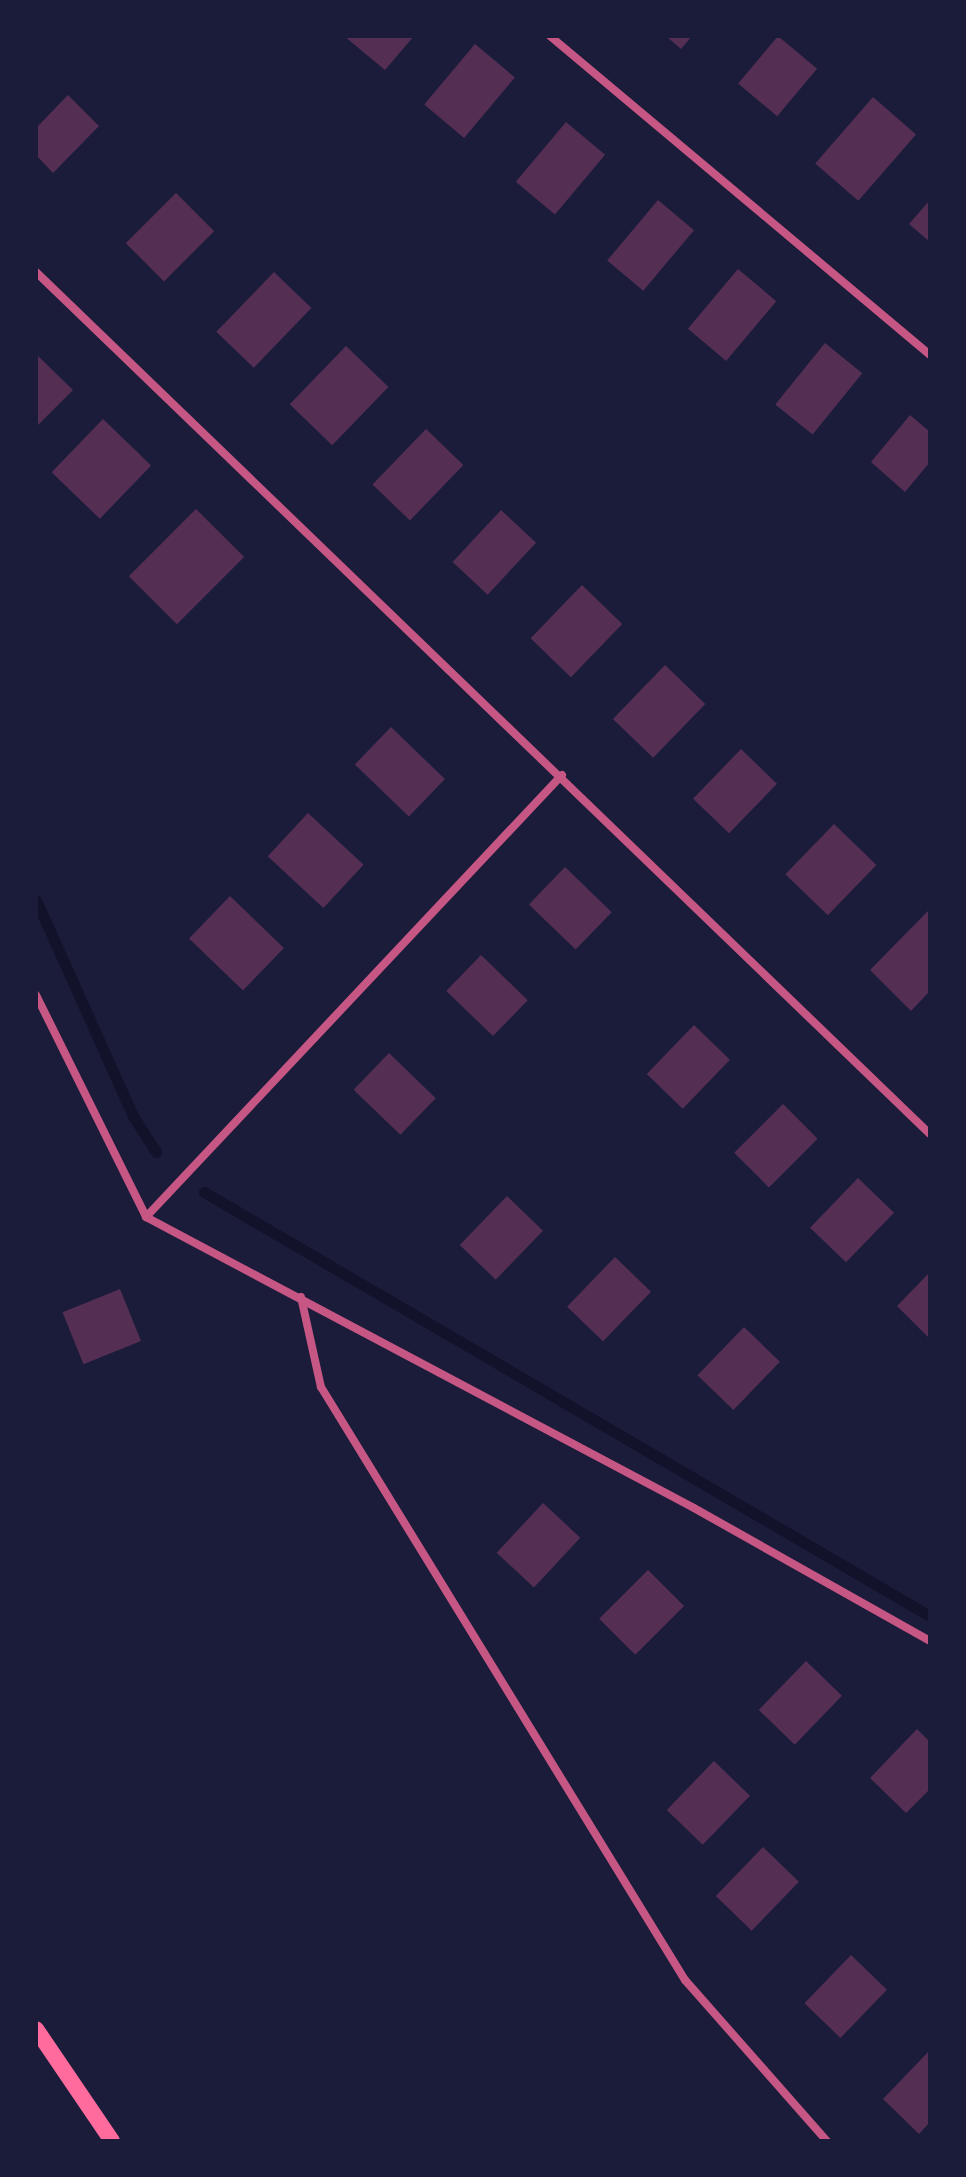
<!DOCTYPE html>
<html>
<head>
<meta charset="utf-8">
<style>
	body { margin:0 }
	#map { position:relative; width:966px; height:2177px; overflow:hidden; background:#1b1b3a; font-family:"Alegreya Sans",sans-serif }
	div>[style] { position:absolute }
	.stream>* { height:11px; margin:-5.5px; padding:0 5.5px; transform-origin:5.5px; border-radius:5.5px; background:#12122b }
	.building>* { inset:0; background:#542f53; transform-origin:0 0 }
	.minor>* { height:8px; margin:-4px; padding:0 4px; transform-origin:4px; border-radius:4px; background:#c65784 }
	.secondary>* { height:16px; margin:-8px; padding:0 8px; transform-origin:8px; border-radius:8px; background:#ff6b9d }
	span { translate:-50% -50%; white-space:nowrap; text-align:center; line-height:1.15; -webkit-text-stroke:6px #1b1b3a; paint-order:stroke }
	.frame { position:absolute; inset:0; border:38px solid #1b1b3a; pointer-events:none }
</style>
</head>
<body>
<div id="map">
	<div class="stream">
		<div style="left:36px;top:900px;width:237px;rotate:65.8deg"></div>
		<div style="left:133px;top:1116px;width:43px;rotate:57.4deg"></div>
		<div style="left:204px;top:1192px;width:841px;rotate:30.29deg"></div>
	</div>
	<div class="building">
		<div style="clip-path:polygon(344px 36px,414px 36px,385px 70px)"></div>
		<div style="clip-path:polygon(666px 36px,692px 36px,681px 49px)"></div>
		<div style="left:778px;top:36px;width:51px;height:62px;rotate:40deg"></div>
		<div style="left:475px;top:44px;width:52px;height:79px;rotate:40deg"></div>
		<div style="clip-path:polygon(68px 95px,99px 126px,53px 173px,36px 155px,36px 128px)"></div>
		<div style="left:873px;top:97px;width:57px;height:88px;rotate:41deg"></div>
		<div style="left:566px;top:122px;width:51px;height:78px;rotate:40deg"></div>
		<div style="left:176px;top:193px;width:54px;height:71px;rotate:45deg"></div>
		<div style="left:658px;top:200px;width:47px;height:79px;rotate:40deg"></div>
		<div style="clip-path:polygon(930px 200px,930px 242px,909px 224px)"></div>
		<div style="left:738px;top:269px;width:50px;height:78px;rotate:40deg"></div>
		<div style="left:274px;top:272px;width:52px;height:83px;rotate:44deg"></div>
		<div style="left:825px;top:343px;width:48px;height:79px;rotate:39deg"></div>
		<div style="left:346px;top:346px;width:59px;height:81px;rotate:44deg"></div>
		<div style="clip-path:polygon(36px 354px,73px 390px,36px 427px)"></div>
		<div style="clip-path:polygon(910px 415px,930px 432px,930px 462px,905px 492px,871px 462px)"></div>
		<div style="left:103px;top:419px;width:67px;height:74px;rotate:44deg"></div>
		<div style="left:426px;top:429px;width:52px;height:77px;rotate:44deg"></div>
		<div style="left:196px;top:509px;width:68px;height:95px;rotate:45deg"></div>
		<div style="left:501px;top:510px;width:48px;height:71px;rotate:43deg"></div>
		<div style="left:582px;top:585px;width:56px;height:74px;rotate:44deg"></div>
		<div style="left:665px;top:665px;width:56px;height:75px;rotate:44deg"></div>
		<div style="left:391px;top:727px;width:75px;height:52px;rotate:44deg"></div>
		<div style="left:741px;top:749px;width:50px;height:69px;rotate:44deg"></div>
		<div style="left:308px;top:813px;width:76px;height:59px;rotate:43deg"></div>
		<div style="left:834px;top:824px;width:59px;height:70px;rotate:44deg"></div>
		<div style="left:565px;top:867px;width:65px;height:52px;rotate:44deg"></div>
		<div style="left:230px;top:896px;width:75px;height:59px;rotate:44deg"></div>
		<div style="clip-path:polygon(928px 911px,930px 991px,911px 1011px,870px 970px)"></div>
		<div style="left:481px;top:955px;width:65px;height:50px;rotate:44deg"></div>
		<div style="left:694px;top:1025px;width:50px;height:68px;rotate:44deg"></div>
		<div style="left:389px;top:1053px;width:65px;height:51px;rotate:44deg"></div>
		<div style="left:783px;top:1104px;width:49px;height:69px;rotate:45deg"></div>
		<div style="left:858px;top:1178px;width:50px;height:69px;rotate:44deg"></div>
		<div style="left:507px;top:1196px;width:50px;height:68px;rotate:44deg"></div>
		<div style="left:615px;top:1257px;width:50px;height:69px;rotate:44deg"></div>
		<div style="clip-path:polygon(930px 1272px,930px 1339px,897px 1306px)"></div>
		<div style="left:120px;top:1289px;width:56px;height:62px;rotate:68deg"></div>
		<div style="left:744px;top:1327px;width:50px;height:67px;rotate:44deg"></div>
		<div style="left:543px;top:1503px;width:51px;height:68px;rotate:43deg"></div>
		<div style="left:648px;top:1570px;width:51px;height:69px;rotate:45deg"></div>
		<div style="left:806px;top:1661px;width:50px;height:68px;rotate:44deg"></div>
		<div style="clip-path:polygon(917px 1729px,930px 1742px,930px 1789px,906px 1813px,870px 1778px)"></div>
		<div style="left:714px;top:1761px;width:50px;height:68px;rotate:44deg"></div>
		<div style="left:763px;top:1847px;width:50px;height:68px;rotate:44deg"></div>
		<div style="left:851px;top:1955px;width:50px;height:67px;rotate:44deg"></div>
		<div style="clip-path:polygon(930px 2050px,930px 2122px,919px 2134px,883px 2099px)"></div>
	</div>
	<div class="minor">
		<div style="left:550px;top:36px;width:496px;rotate:40deg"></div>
		<div style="left:36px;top:272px;width:1242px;rotate:43.96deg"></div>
		<div style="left:36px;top:995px;width:248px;rotate:63.6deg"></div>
		<div style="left:146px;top:1217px;width:620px;rotate:27.97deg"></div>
		<div style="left:694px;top:1508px;width:271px;rotate:29.4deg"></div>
		<div style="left:146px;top:1217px;width:607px;rotate:-46.74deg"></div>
		<div style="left:301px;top:1297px;width:92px;rotate:77.5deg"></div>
		<div style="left:321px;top:1387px;width:696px;rotate:58.46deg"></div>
		<div style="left:685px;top:1980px;width:215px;rotate:48.6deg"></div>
	</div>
	<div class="secondary">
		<div style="left:36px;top:2029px;width:135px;rotate:55.8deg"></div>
	</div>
	<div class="frame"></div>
</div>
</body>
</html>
